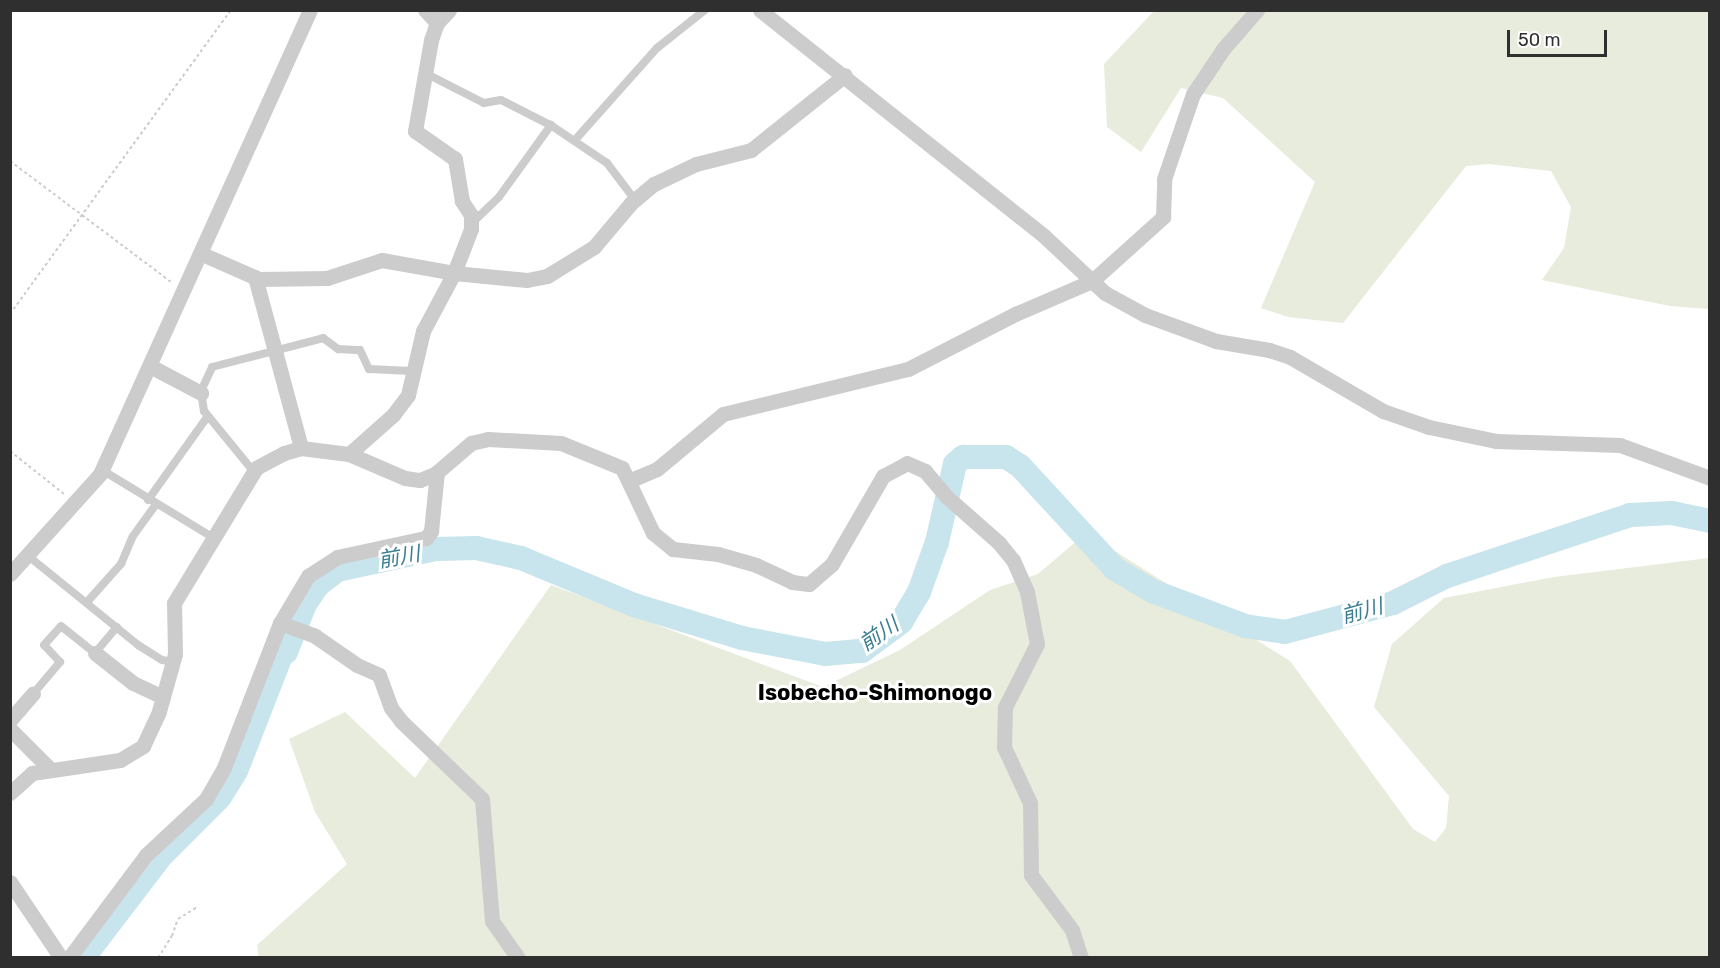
<!DOCTYPE html>
<html>
<head>
<meta charset="utf-8">
<style>
	body { margin:0 }
	#map { position:relative; width:1720px; height:968px; overflow:hidden; background:#fff; font-family:Rubik,"Noto Sans JP",sans-serif }
	div>[style] { position:absolute }
	.green>* { inset:0; background:#e7ecdc }
	.water>* { inset:0; background:#c8e4ec }
	.river>* { height:24px; margin:-12px; padding:0 12px; transform-origin:12px; border-radius:12px; background:#c8e4ec }
	.path>* { height:2px; margin-top:-1px; transform-origin:0; background:repeating-linear-gradient(90deg,#ccc 0 3px,transparent 0 6px) }
	.lane>* { height:8px; margin:-4px; padding:0 4px; transform-origin:4px; border-radius:4px; background:#ccc }
	.street>* { height:15px; margin:-7.5px; padding:0 7.5px; transform-origin:7.5px; border-radius:7.5px; background:#ccc }
	span { translate:-50% -50%; white-space:nowrap; text-align:center; line-height:1.15; -webkit-text-stroke:6px #fff; paint-order:stroke }
	.water-label { font-size:21px; color:#3b7f93; font-style:italic }
	.quarter-label { font-size:22px; color:#000; font-weight:700 }
	.frame { position:absolute; inset:0; border:12px solid #2f2f2f; pointer-events:none }
	.scale { position:absolute; left:1507px; top:30px; width:100px; height:27px; box-sizing:border-box; border:3px solid #2f2f2f; border-top:0; padding-left:8px; font-size:18px; line-height:21px; white-space:nowrap; color:#2f2f2f; -webkit-text-stroke:4px #fff; paint-order:stroke }
</style>
</head>
<body>
<div id="map">
	<div class="green">
		<div style="clip-path:polygon(1154px 11px,1709px 11px,1709px 309px,1670px 306px,1542px 280px,1564px 248px,1571px 207px,1551px 171px,1489px 164px,1466px 166px,1343px 323px,1288px 317px,1261px 308px,1315px 182px,1223px 98px,1181px 88px,1141px 152px,1107px 127px,1104px 64px)"></div>
		<div style="clip-path:polygon(1086px 533px,1290px 661px,1413px 829px,1435px 842px,1446px 828px,1449px 796px,1374px 707px,1392px 644px,1444px 598px,1554px 577px,1709px 558px,1709px 957px,259px 958px,257px 945px,347px 864px,315px 812px,289px 739px,345px 712px,415px 778px,551px 585px,823px 687px,900px 650px,990px 590px,1038px 574px)"></div>
	</div>
	<div class="water">
		<div style="clip-path:polygon(282px 634px,300px 640px,247px 776px,229px 805px,170px 864px,99px 957px,78px 958px,165px 844px,195px 819px)"></div>
	</div>
	<div class="river">
		<div style="left:286px;top:652px;width:52px;rotate:-68.4deg"></div>
		<div style="left:305px;top:604px;width:23px;rotate:-56deg"></div>
		<div style="left:318px;top:585px;width:24px;rotate:-38deg"></div>
		<div style="left:337px;top:570px;width:101px;rotate:-12deg"></div>
		<div style="left:436px;top:549px;width:40px;rotate:-1.4deg"></div>
		<div style="left:476px;top:548px;width:46px;rotate:12.5deg"></div>
		<div style="left:521px;top:558px;width:122px;rotate:22.6deg"></div>
		<div style="left:634px;top:605px;width:113px;rotate:17deg"></div>
		<div style="left:742px;top:638px;width:85px;rotate:10.9deg"></div>
		<div style="left:825px;top:654px;width:37px;rotate:-5deg"></div>
		<div style="left:862px;top:651px;width:49px;rotate:-36.6deg"></div>
		<div style="left:901px;top:622px;width:35px;rotate:-59deg"></div>
		<div style="left:919px;top:592px;width:53px;rotate:-70.2deg"></div>
		<div style="left:937px;top:542px;width:80px;rotate:-77deg"></div>
		<div style="left:955px;top:464px;width:11px;rotate:-41deg"></div>
		<div style="left:963px;top:457px;width:43px"></div>
		<div style="left:1006px;top:457px;width:17px;rotate:33deg"></div>
		<div style="left:1020px;top:466px;width:140px;rotate:47.3deg"></div>
		<div style="left:1115px;top:569px;width:43px;rotate:30.7deg"></div>
		<div style="left:1152px;top:591px;width:99px;rotate:20.6deg"></div>
		<div style="left:1245px;top:626px;width:40px;rotate:8.5deg"></div>
		<div style="left:1285px;top:632px;width:112px;rotate:-15deg"></div>
		<div style="left:1393px;top:603px;width:60px;rotate:-26.6deg"></div>
		<div style="left:1447px;top:576px;width:193px;rotate:-18.4deg"></div>
		<div style="left:1630px;top:515px;width:42px;rotate:-2.7deg"></div>
		<div style="left:1672px;top:513px;width:39px;rotate:12deg"></div>
	</div>
	<div class="path">
		<div style="left:10px;top:161px;width:201px;rotate:36.9deg"></div>
		<div style="left:10px;top:314px;width:376px;rotate:-54deg"></div>
		<div style="left:10px;top:451px;width:69px;rotate:38.5deg"></div>
		<div style="left:158px;top:958px;width:26px;rotate:-58deg"></div>
		<div style="left:172px;top:936px;width:18px;rotate:-71deg"></div>
		<div style="left:178px;top:919px;width:22px;rotate:-32deg"></div>
	</div>
	<div class="lane">
		<div style="left:425px;top:73px;width:66px;rotate:27deg"></div>
		<div style="left:484px;top:103px;width:17px;rotate:-10deg"></div>
		<div style="left:501px;top:100px;width:57px;rotate:27deg"></div>
		<div style="left:552px;top:126px;width:66px;rotate:33.9deg"></div>
		<div style="left:607px;top:163px;width:46px;rotate:52.9deg"></div>
		<div style="left:575px;top:140px;width:123px;rotate:-48.3deg"></div>
		<div style="left:657px;top:48px;width:61px;rotate:-38.4deg"></div>
		<div style="left:472px;top:223px;width:37px;rotate:-44deg"></div>
		<div style="left:499px;top:197px;width:89px;rotate:-54.2deg"></div>
		<div style="left:102px;top:470px;width:131px;rotate:31.3deg"></div>
		<div style="left:254px;top:472px;width:79px;rotate:-129.3deg"></div>
		<div style="left:204px;top:411px;width:20px;rotate:-99deg"></div>
		<div style="left:201px;top:391px;width:26px;rotate:-65deg"></div>
		<div style="left:212px;top:367px;width:115px;rotate:-14.6deg"></div>
		<div style="left:323px;top:338px;width:19px;rotate:36deg"></div>
		<div style="left:338px;top:349px;width:22px;rotate:3deg"></div>
		<div style="left:360px;top:350px;width:21px;rotate:65deg"></div>
		<div style="left:369px;top:369px;width:43px;rotate:2.7deg"></div>
		<div style="left:148px;top:500px;width:103px;rotate:-54.5deg"></div>
		<div style="left:27px;top:555px;width:143px;rotate:39deg"></div>
		<div style="left:138px;top:645px;width:28px;rotate:32deg"></div>
		<div style="left:162px;top:660px;width:11px;rotate:10deg"></div>
		<div style="left:88px;top:601px;width:50px;rotate:-48.3deg"></div>
		<div style="left:121px;top:564px;width:30px;rotate:-67deg"></div>
		<div style="left:133px;top:536px;width:39px;rotate:-54deg"></div>
		<div style="left:33px;top:694px;width:42px;rotate:-49.8deg"></div>
		<div style="left:60px;top:662px;width:23px;rotate:-133deg"></div>
		<div style="left:44px;top:645px;width:25px;rotate:-48deg"></div>
		<div style="left:61px;top:626px;width:43px;rotate:38.5deg"></div>
		<div style="left:95px;top:653px;width:34px;rotate:-50deg"></div>
	</div>
	<div class="street">
		<div style="left:425px;top:10px;width:18px;rotate:47deg"></div>
		<div style="left:760px;top:10px;width:363px;rotate:38.5deg"></div>
		<div style="left:1044px;top:236px;width:83px;rotate:43.1deg"></div>
		<div style="left:1105px;top:293px;width:46px;rotate:28.8deg"></div>
		<div style="left:1145px;top:315px;width:76px;rotate:20.1deg"></div>
		<div style="left:1216px;top:341px;width:54px;rotate:9.6deg"></div>
		<div style="left:1269px;top:350px;width:22px;rotate:18deg"></div>
		<div style="left:1290px;top:357px;width:108px;rotate:30.1deg"></div>
		<div style="left:1383px;top:411px;width:49px;rotate:19.2deg"></div>
		<div style="left:1429px;top:427px;width:68px;rotate:11.8deg"></div>
		<div style="left:1496px;top:441px;width:124px;rotate:1.8deg"></div>
		<div style="left:1620px;top:445px;width:96px;rotate:20.1deg"></div>
		<div style="left:202px;top:254px;width:62px;rotate:23.7deg"></div>
		<div style="left:259px;top:279px;width:68px;rotate:-0.8deg"></div>
		<div style="left:327px;top:278px;width:58px;rotate:-18.1deg"></div>
		<div style="left:382px;top:260px;width:73px;rotate:10.2deg"></div>
		<div style="left:454px;top:273px;width:73px;rotate:5.5deg"></div>
		<div style="left:527px;top:280px;width:20px;rotate:-11deg"></div>
		<div style="left:547px;top:276px;width:55px;rotate:-31.7deg"></div>
		<div style="left:594px;top:247px;width:57px;rotate:-49.9deg"></div>
		<div style="left:631px;top:203px;width:30px;rotate:-40deg"></div>
		<div style="left:654px;top:184px;width:47px;rotate:-25.5deg"></div>
		<div style="left:696px;top:164px;width:57px;rotate:-14.3deg"></div>
		<div style="left:751px;top:150px;width:120px;rotate:-38.6deg"></div>
		<div style="left:255px;top:277px;width:177px;rotate:74.9deg"></div>
		<div style="left:150px;top:366px;width:58px;rotate:27.9deg"></div>
		<div style="left:349px;top:454px;width:59px;rotate:-41.6deg"></div>
		<div style="left:393px;top:415px;width:25px;rotate:-53deg"></div>
		<div style="left:408px;top:395px;width:66px;rotate:-76.8deg"></div>
		<div style="left:423px;top:331px;width:66px;rotate:-61.9deg"></div>
		<div style="left:454px;top:273px;width:47px;rotate:-68.9deg"></div>
		<div style="left:471px;top:229px;width:14px;rotate:-90deg"></div>
		<div style="left:471px;top:215px;width:17px;rotate:-123deg"></div>
		<div style="left:462px;top:201px;width:43px;rotate:-99.5deg"></div>
		<div style="left:455px;top:159px;width:49px;rotate:-145deg"></div>
		<div style="left:415px;top:131px;width:92px;rotate:-80deg"></div>
		<div style="left:431px;top:40px;width:18px;rotate:-71deg"></div>
		<div style="left:437px;top:23px;width:18px;rotate:-47deg"></div>
		<div style="left:631px;top:480px;width:28px;rotate:-23deg"></div>
		<div style="left:657px;top:469px;width:86px;rotate:-39.8deg"></div>
		<div style="left:723px;top:414px;width:190px;rotate:-13.7deg"></div>
		<div style="left:908px;top:369px;width:120px;rotate:-27.2deg"></div>
		<div style="left:1015px;top:314px;width:84px;rotate:-23.2deg"></div>
		<div style="left:1092px;top:281px;width:96px;rotate:-42deg"></div>
		<div style="left:1163px;top:217px;width:38px;rotate:-88deg"></div>
		<div style="left:1164px;top:179px;width:90px;rotate:-71.2deg"></div>
		<div style="left:1193px;top:94px;width:54px;rotate:-56.3deg"></div>
		<div style="left:1223px;top:49px;width:52px;rotate:-48.9deg"></div>
		<div style="left:10px;top:574px;width:135px;rotate:-48deg"></div>
		<div style="left:100px;top:474px;width:509px;rotate:-65.65deg"></div>
		<div style="left:280px;top:623px;width:37px;rotate:20deg"></div>
		<div style="left:315px;top:636px;width:51px;rotate:34.6deg"></div>
		<div style="left:357px;top:665px;width:24px;rotate:24deg"></div>
		<div style="left:379px;top:675px;width:35px;rotate:70deg"></div>
		<div style="left:391px;top:708px;width:16px;rotate:52deg"></div>
		<div style="left:401px;top:721px;width:112px;rotate:43.9deg"></div>
		<div style="left:482px;top:799px;width:122px;rotate:85.3deg"></div>
		<div style="left:492px;top:921px;width:45px;rotate:54.9deg"></div>
		<div style="left:95px;top:653px;width:48px;rotate:38.3deg"></div>
		<div style="left:133px;top:683px;width:33px;rotate:25deg"></div>
		<div style="left:10px;top:720px;width:35px;rotate:-49deg"></div>
		<div style="left:10px;top:729px;width:57px;rotate:45deg"></div>
		<div style="left:10px;top:793px;width:30px;rotate:-42deg"></div>
		<div style="left:32px;top:773px;width:89px;rotate:-8.4deg"></div>
		<div style="left:120px;top:760px;width:27px;rotate:-31deg"></div>
		<div style="left:143px;top:746px;width:38px;rotate:-65deg"></div>
		<div style="left:159px;top:711px;width:59px;rotate:-74.3deg"></div>
		<div style="left:175px;top:654px;width:51px;rotate:-91.1deg"></div>
		<div style="left:174px;top:603px;width:158px;rotate:-58.7deg"></div>
		<div style="left:256px;top:468px;width:32px;rotate:-28deg"></div>
		<div style="left:284px;top:453px;width:18px;rotate:-16deg"></div>
		<div style="left:301px;top:448px;width:48px;rotate:7.1deg"></div>
		<div style="left:349px;top:454px;width:61px;rotate:23.2deg"></div>
		<div style="left:405px;top:478px;width:15px;rotate:8deg"></div>
		<div style="left:420px;top:480px;width:16px;rotate:-22deg"></div>
		<div style="left:435px;top:474px;width:48px;rotate:-40.7deg"></div>
		<div style="left:471px;top:443px;width:17px;rotate:-13deg"></div>
		<div style="left:488px;top:439px;width:73px;rotate:3.1deg"></div>
		<div style="left:561px;top:443px;width:66px;rotate:22.3deg"></div>
		<div style="left:622px;top:468px;width:72px;rotate:64.5deg"></div>
		<div style="left:653px;top:533px;width:26px;rotate:39deg"></div>
		<div style="left:673px;top:549px;width:45px;rotate:6.3deg"></div>
		<div style="left:718px;top:554px;width:40px;rotate:16deg"></div>
		<div style="left:756px;top:565px;width:40px;rotate:25deg"></div>
		<div style="left:792px;top:582px;width:17px;rotate:7deg"></div>
		<div style="left:809px;top:584px;width:30px;rotate:-41deg"></div>
		<div style="left:832px;top:564px;width:102px;rotate:-59.9deg"></div>
		<div style="left:883px;top:476px;width:27px;rotate:-28deg"></div>
		<div style="left:907px;top:463px;width:20px;rotate:24deg"></div>
		<div style="left:925px;top:471px;width:34px;rotate:50deg"></div>
		<div style="left:947px;top:497px;width:69px;rotate:41.5deg"></div>
		<div style="left:999px;top:543px;width:22px;rotate:51deg"></div>
		<div style="left:1013px;top:560px;width:35px;rotate:66deg"></div>
		<div style="left:1027px;top:592px;width:53px;rotate:79.1deg"></div>
		<div style="left:1037px;top:644px;width:71px;rotate:116.9deg"></div>
		<div style="left:1005px;top:707px;width:40px;rotate:91.4deg"></div>
		<div style="left:1004px;top:747px;width:62px;rotate:65.1deg"></div>
		<div style="left:1030px;top:803px;width:72px;rotate:89.2deg"></div>
		<div style="left:1031px;top:875px;width:69px;rotate:53.3deg"></div>
		<div style="left:1072px;top:930px;width:29px;rotate:72deg"></div>
		<div style="left:10px;top:882px;width:92px;rotate:56.1deg"></div>
		<div style="left:69px;top:958px;width:129px;rotate:-53.2deg"></div>
		<div style="left:146px;top:855px;width:82px;rotate:-43deg"></div>
		<div style="left:206px;top:799px;width:34px;rotate:-60deg"></div>
		<div style="left:223px;top:770px;width:158px;rotate:-68.8deg"></div>
		<div style="left:280px;top:623px;width:55px;rotate:-59.2deg"></div>
		<div style="left:308px;top:576px;width:35px;rotate:-33deg"></div>
		<div style="left:337px;top:557px;width:91px;rotate:-12.1deg"></div>
		<div style="left:426px;top:538px;width:9px;rotate:-54deg"></div>
		<div style="left:431px;top:531px;width:59px;rotate:-84.2deg"></div>
	</div>
	<div class="water-label">
		<span style="left:399px;top:557px;rotate:-10deg">前川</span>
		<span style="left:1362px;top:611px;rotate:-15deg">前川</span>
		<span style="left:879px;top:634px;rotate:-34deg">前川</span>
	</div>
	<div class="quarter-label">
		<span style="left:875px;top:693px">Isobecho-Shimonogo</span>
	</div>
	<div class="frame"></div>
	<div class="scale">50 m</div>
</div>
</body>
</html>
